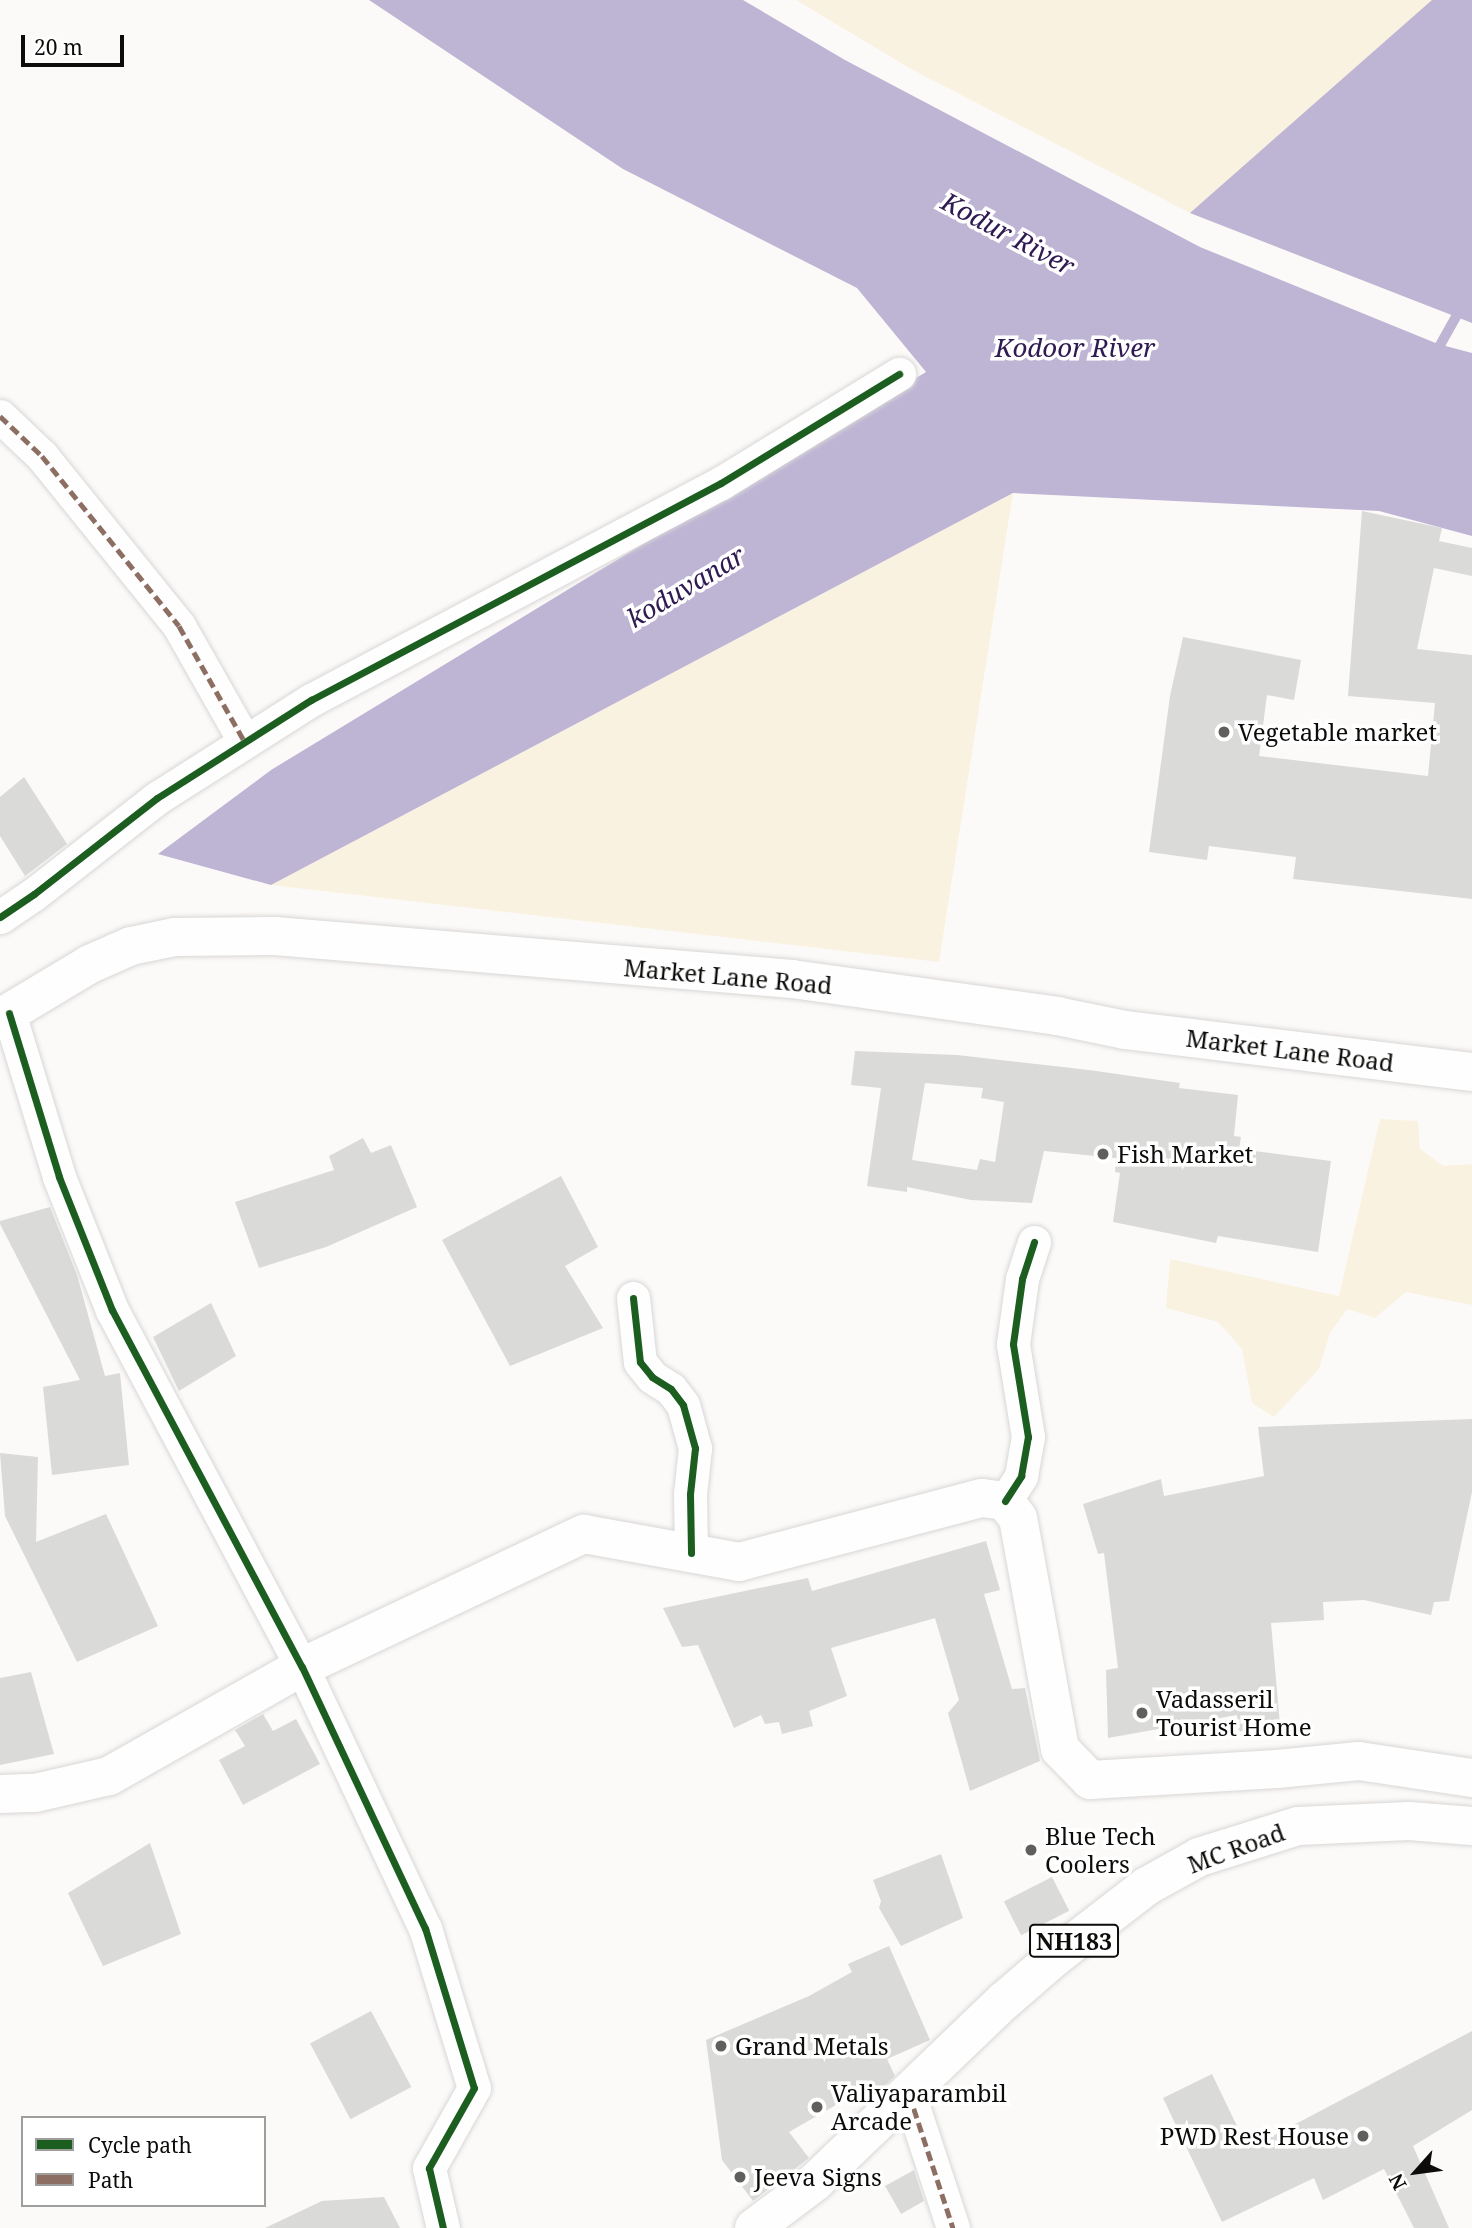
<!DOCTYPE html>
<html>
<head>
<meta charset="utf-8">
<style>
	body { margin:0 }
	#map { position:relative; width:1472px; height:2228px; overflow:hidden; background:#fcfaf8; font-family:"Noto Serif",serif }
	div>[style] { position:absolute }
	.green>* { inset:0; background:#faf2e1 }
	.water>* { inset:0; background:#beb5d5 }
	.stream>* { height:10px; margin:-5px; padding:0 5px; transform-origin:5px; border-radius:5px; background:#beb5d5 }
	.building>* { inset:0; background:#dadad8; transform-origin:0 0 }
	.roads { filter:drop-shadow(0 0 2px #d8d7d6) drop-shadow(0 0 2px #d8d7d6) }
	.minor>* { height:33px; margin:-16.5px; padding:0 16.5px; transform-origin:16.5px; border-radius:16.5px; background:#fffefe }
	.secondary>* { height:38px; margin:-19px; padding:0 19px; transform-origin:19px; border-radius:19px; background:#fffefe }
	.trunk>* { height:38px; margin:-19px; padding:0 19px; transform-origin:19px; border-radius:19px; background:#fffefe }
	.quiet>* { height:5px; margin-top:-2.5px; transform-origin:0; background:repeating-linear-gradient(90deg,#8d6e63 0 10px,transparent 0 15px) }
	.cycleway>* { height:7px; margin:-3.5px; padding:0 3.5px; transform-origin:3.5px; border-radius:3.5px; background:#1b5e20 }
	.dots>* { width:19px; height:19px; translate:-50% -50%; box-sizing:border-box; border:4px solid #fff; border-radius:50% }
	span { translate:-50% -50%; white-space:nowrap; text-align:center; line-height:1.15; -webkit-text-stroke:7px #fff; paint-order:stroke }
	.shield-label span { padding:2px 5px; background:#fff; border:2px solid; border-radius:5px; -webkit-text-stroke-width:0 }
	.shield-label { font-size:23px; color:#0c0c0a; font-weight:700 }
	.poi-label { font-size:24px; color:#0c0c0a }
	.left { translate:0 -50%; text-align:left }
	.right { translate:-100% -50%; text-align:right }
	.street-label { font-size:24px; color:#0c0c0a }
	.water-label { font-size:26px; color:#2f1b52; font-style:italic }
	.legend { position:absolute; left:21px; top:2116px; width:245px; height:91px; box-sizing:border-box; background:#fff; border:2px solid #9e9e9d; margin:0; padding:9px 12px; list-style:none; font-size:21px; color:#0c0c0a }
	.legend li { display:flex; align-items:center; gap:14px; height:35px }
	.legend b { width:35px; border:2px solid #9e9e9d }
	.north { position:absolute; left:1381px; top:2137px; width:70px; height:70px; -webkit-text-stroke:5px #fff; paint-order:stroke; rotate:242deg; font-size:19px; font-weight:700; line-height:28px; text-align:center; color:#0c0c0a }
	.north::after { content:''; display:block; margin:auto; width:24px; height:32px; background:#0c0c0a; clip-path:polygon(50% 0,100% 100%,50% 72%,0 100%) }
	.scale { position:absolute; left:21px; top:35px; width:103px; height:32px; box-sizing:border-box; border:4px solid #0c0c0a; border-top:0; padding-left:9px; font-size:21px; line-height:24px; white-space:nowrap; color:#0c0c0a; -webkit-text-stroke:5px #fff; paint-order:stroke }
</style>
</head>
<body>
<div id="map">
	<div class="green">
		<div style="clip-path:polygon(796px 0,1472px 0,1472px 323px,1190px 213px,911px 69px)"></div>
		<div style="clip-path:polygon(1013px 493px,939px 962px,271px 885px)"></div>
		<div style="clip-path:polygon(1380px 1119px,1418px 1121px,1420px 1149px,1443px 1166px,1472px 1164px,1472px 1305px,1406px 1292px,1375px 1318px,1347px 1309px,1330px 1333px,1319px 1369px,1274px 1417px,1252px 1403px,1242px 1349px,1218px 1322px,1166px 1308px,1170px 1259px,1339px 1296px)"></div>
	</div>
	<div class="water">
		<div style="clip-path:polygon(369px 0,743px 0,845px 60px,1200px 247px,1438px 344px,1472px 353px,1472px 536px,1379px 511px,1013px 493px,271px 885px,158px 854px,271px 770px,926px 372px,857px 288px,623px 169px)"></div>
		<div style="clip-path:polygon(1432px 0,1472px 0,1472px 323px,1190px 213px)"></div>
	</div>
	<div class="stream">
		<div style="left:1434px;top:356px;width:78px;rotate:-60.8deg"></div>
	</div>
	<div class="building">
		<div style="clip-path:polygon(1362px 511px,1442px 528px,1439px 541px,1472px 548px,1472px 576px,1434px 568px,1417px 649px,1472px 655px,1472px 899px,1293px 879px,1296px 857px,1209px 846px,1207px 860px,1149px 852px,1170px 696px,1183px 637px,1301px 660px,1294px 700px,1267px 695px,1259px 756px,1428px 776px,1435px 703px,1348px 696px)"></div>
		<div style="clip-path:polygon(24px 777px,67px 844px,25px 876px,0 836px,0 797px)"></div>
		<div style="clip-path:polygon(evenodd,855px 1051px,957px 1055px,1089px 1070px,1180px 1083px,1179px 1088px,1238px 1095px,1234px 1136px,1241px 1137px,1239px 1149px,1331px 1161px,1318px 1252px,1218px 1236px,1216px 1243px,1113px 1222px,1120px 1173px,1115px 1172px,1116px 1158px,1044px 1151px,1032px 1203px,971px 1200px,907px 1187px,907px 1192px,867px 1186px,881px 1088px,851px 1085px,855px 1051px,925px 1083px,983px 1088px,981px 1098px,1004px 1102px,995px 1162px,980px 1159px,977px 1170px,912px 1160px,925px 1083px)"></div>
		<div style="clip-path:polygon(363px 1138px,371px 1153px,391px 1145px,417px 1207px,326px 1247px,259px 1268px,235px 1202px,334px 1170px,329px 1156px)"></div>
		<div style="clip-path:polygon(561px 1176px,598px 1247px,565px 1266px,603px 1328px,510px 1366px,442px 1240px)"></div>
		<div style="clip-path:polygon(50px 1207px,77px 1275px,105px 1376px,120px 1373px,129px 1465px,52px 1475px,43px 1387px,80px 1380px,0 1224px,0 1221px)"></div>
		<div style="clip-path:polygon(211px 1303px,236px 1356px,179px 1391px,153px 1337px)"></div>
		<div style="clip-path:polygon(1472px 1419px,1472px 1492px,1449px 1601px,1434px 1602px,1431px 1615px,1364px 1600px,1323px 1602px,1324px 1620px,1271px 1623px,1280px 1725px,1239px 1732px,1237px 1715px,1108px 1738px,1106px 1670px,1118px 1668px,1104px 1553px,1098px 1554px,1083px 1504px,1161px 1479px,1164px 1496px,1264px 1476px,1258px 1427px)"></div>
		<div style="clip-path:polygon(0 1453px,38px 1457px,36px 1542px,106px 1514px,158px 1626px,77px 1662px,5px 1516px)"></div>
		<div style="clip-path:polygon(986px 1541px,1000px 1590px,984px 1594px,1012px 1689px,1025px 1688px,1040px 1761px,970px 1791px,948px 1713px,959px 1700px,935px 1618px,831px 1648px,847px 1696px,809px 1711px,813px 1726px,782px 1734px,779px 1722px,765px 1724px,761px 1715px,734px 1728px,698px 1645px,682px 1647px,663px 1608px,808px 1578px,812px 1591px)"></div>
		<div style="clip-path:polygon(31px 1672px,54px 1754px,0 1765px,0 1678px)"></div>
		<div style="clip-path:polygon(263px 1714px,273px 1731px,296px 1719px,320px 1764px,243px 1805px,219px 1760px,245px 1746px,235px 1730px)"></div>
		<div style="clip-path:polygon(150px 1843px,181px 1934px,103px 1966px,68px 1893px)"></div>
		<div style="clip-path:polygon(941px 1854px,963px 1918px,901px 1946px,879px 1908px,881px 1901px,873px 1880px)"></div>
		<div style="left:1052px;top:1877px;width:38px;height:54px;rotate:63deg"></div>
		<div style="clip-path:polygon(889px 1946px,930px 2040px,887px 2059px,895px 2076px,868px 2101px,862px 2090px,789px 2132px,809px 2158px,753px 2201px,722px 2160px,706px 2040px,809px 1996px,852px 1972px,848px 1964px)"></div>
		<div style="left:371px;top:2011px;width:86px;height:69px;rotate:62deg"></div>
		<div style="clip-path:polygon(1472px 2031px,1472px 2110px,1413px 2146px,1449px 2228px,1414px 2228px,1384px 2169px,1323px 2200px,1314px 2178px,1222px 2222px,1163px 2098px,1212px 2074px,1248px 2149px)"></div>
		<div style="clip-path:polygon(914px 2170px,924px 2201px,901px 2214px,885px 2186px)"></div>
		<div style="clip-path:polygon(384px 2197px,400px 2228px,265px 2228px,322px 2201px)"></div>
	</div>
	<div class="roads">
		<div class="minor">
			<div style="left:0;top:416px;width:58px;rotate:43.6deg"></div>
			<div style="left:42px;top:456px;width:218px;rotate:51.1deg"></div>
			<div style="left:179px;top:626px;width:133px;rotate:60.4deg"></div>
			<div style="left:0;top:917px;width:41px;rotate:-34.1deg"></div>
			<div style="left:34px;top:894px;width:156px;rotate:-38deg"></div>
			<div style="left:157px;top:798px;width:183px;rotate:-32.5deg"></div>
			<div style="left:311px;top:700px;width:464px;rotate:-27.9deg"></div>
			<div style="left:721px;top:483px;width:209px;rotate:-31.5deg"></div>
			<div style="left:9px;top:1013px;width:171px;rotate:73deg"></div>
			<div style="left:59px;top:1177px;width:143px;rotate:68.3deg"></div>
			<div style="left:112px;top:1310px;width:404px;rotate:62deg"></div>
			<div style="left:302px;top:1667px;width:289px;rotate:64.8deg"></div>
			<div style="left:425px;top:1928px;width:167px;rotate:73deg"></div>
			<div style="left:474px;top:2088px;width:92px;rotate:119.4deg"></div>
			<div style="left:429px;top:2168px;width:62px;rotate:76.9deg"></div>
			<div style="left:633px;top:1298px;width:64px;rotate:83.8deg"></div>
			<div style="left:640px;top:1362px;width:19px;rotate:51deg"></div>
			<div style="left:652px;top:1377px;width:22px;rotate:32deg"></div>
			<div style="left:671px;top:1389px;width:20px;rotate:53deg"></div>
			<div style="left:683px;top:1405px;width:45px;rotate:74.4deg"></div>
			<div style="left:695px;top:1448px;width:46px;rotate:96.2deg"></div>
			<div style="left:690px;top:1494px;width:59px;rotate:89deg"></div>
			<div style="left:1005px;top:1501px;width:30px;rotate:-57deg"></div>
			<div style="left:1021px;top:1476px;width:40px;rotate:-80deg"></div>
			<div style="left:1028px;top:1437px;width:94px;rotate:-99.2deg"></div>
			<div style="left:1013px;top:1344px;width:66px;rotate:-82.1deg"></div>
			<div style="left:1022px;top:1279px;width:39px;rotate:-72deg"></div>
			<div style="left:909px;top:2094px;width:141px;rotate:71.8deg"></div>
		</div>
		<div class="secondary">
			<div style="left:0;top:1018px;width:105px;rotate:-31deg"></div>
			<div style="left:90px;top:964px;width:45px;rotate:-23.7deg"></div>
			<div style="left:131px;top:946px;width:45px;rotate:-11.6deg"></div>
			<div style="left:175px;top:937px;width:100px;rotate:-0.6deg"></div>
			<div style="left:275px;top:936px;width:519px;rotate:4.75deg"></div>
			<div style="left:792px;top:979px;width:268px;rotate:7.9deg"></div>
			<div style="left:1057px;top:1016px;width:69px;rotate:11.6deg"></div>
			<div style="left:1125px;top:1030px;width:350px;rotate:6.9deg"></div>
			<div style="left:0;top:1794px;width:35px;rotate:-2deg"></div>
			<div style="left:35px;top:1793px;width:76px;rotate:-12.9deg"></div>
			<div style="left:109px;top:1776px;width:222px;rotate:-29.5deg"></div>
			<div style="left:302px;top:1667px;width:312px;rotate:-25.3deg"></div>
			<div style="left:584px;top:1534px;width:158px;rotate:10.2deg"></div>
			<div style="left:739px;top:1562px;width:251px;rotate:-14.8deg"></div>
			<div style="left:982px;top:1498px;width:23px;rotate:7deg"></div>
			<div style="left:1005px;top:1501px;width:21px;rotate:53deg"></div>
			<div style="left:1018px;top:1518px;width:235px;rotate:79.7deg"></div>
			<div style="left:1060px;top:1749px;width:43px;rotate:45.9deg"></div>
			<div style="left:1090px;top:1780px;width:187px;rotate:-3.4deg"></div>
			<div style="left:1277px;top:1769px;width:82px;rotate:-5.6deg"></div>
			<div style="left:1359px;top:1761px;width:114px;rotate:8.6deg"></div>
		</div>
		<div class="trunk">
			<div style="left:754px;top:2228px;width:76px;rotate:-37deg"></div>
			<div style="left:815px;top:2182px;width:262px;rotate:-43.8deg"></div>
			<div style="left:1004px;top:2001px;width:67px;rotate:-40.8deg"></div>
			<div style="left:1055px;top:1957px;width:116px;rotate:-37.7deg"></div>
			<div style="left:1147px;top:1886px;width:60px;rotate:-29.1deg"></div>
			<div style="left:1199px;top:1857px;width:104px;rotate:-17.4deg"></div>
			<div style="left:1298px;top:1826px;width:111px;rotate:-2.6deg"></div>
			<div style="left:1409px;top:1821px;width:63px;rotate:4.5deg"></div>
		</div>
	</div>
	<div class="quiet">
		<div style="left:0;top:416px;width:58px;rotate:43.6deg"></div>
		<div style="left:42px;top:456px;width:218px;rotate:51.1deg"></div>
		<div style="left:179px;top:626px;width:133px;rotate:60.4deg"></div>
		<div style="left:909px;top:2094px;width:141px;rotate:71.8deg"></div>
	</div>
	<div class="cycleway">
		<div style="left:0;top:917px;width:41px;rotate:-34.1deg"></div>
		<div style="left:34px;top:894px;width:156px;rotate:-38deg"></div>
		<div style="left:157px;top:798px;width:183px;rotate:-32.5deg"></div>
		<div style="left:311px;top:700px;width:464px;rotate:-27.9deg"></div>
		<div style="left:721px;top:483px;width:209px;rotate:-31.5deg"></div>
		<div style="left:9px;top:1013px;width:171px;rotate:73deg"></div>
		<div style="left:59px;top:1177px;width:143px;rotate:68.3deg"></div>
		<div style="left:112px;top:1310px;width:404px;rotate:62deg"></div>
		<div style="left:302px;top:1667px;width:289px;rotate:64.8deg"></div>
		<div style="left:425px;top:1928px;width:167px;rotate:73deg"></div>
		<div style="left:474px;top:2088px;width:92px;rotate:119.4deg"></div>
		<div style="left:429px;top:2168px;width:62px;rotate:76.9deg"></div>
		<div style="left:633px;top:1298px;width:64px;rotate:83.8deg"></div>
		<div style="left:640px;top:1362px;width:19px;rotate:51deg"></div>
		<div style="left:652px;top:1377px;width:22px;rotate:32deg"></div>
		<div style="left:671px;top:1389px;width:20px;rotate:53deg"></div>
		<div style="left:683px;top:1405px;width:45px;rotate:74.4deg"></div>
		<div style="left:695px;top:1448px;width:46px;rotate:96.2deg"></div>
		<div style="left:690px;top:1494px;width:59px;rotate:89deg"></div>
		<div style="left:1005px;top:1501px;width:30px;rotate:-57deg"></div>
		<div style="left:1021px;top:1476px;width:40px;rotate:-80deg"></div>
		<div style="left:1028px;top:1437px;width:94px;rotate:-99.2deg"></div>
		<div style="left:1013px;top:1344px;width:66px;rotate:-82.1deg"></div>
		<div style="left:1022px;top:1279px;width:39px;rotate:-72deg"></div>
	</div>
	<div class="dots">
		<div style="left:1224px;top:732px;background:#605f5d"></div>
		<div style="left:1103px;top:1154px;background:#605f5d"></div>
		<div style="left:1142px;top:1713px;background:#605f5d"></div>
		<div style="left:1031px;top:1850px;background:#605f5d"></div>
		<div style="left:721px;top:2046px;background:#605f5d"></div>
		<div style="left:817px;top:2107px;background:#605f5d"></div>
		<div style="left:1363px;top:2136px;background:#605f5d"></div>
		<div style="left:740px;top:2177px;background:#605f5d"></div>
	</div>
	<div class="shield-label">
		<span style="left:1074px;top:1941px">NH183</span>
	</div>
	<div class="poi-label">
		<span class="left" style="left:1238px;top:732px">Vegetable market</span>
		<span class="left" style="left:1117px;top:1154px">Fish Market</span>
		<span class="left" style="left:1156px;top:1713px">Vadasseril<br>Tourist Home</span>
		<span class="left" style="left:1045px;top:1850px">Blue Tech<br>Coolers</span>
		<span class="left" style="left:735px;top:2046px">Grand Metals</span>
		<span class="left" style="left:831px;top:2107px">Valiyaparambil<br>Arcade</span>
		<span class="right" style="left:1349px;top:2136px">PWD Rest House</span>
		<span class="left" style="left:754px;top:2177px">Jeeva Signs</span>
	</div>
	<div class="street-label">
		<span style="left:728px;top:976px;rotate:5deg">Market Lane Road</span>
		<span style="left:1290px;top:1050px;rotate:7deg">Market Lane Road</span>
		<span style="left:1236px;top:1848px;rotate:-20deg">MC Road</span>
	</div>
	<div class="water-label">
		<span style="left:1008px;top:234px;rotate:28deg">Kodur River</span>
		<span style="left:1075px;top:348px">Kodoor River</span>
		<span style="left:686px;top:587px;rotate:-31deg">koduvanar</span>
	</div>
	<ul class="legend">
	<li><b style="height:9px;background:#1b5e20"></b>Cycle path</li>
	<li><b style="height:9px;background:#8d6e63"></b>Path</li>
	</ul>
	<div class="north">N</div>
	<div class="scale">20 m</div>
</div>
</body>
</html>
